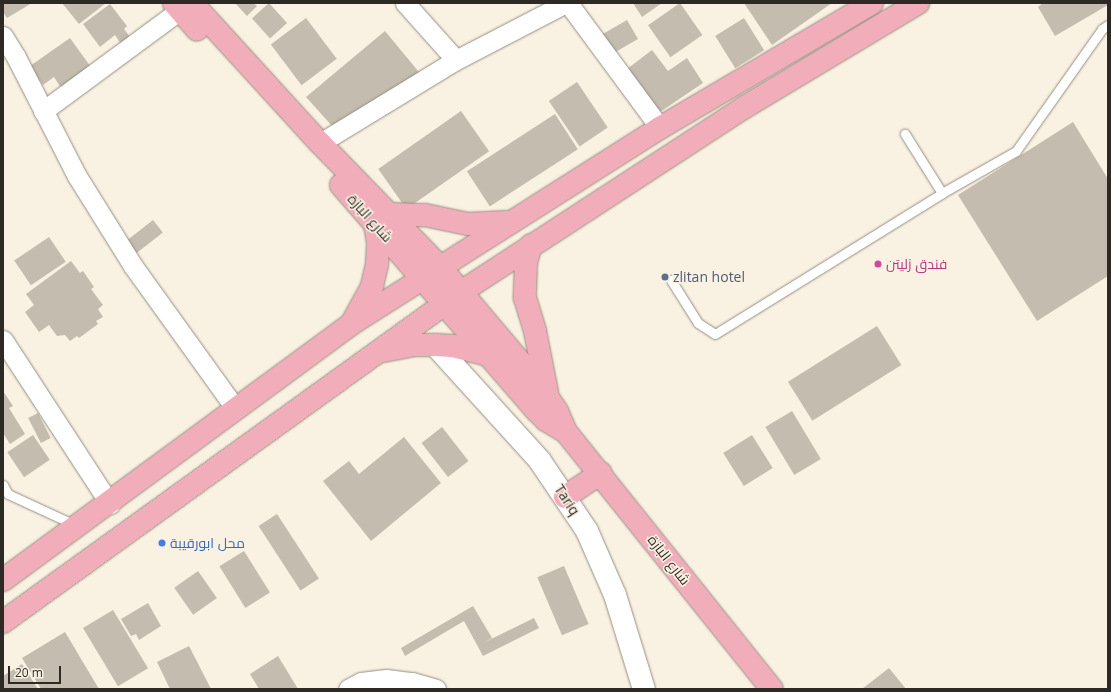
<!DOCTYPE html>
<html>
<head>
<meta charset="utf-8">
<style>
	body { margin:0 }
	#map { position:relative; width:1111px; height:692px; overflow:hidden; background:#f9f1e2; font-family:"Open Sans",Cairo,sans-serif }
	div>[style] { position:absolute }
	.building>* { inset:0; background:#c4bcae; transform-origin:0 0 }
	.roads { filter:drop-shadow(0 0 1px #968e81) drop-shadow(0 0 1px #968e81) }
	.service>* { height:9px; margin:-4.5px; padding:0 4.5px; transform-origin:4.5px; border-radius:4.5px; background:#fff }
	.minor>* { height:19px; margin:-9.5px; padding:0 9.5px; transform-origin:9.5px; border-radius:9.5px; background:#fff }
	.secondary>* { height:22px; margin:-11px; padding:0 11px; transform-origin:11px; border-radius:11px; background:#fff }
	.primary>* { height:22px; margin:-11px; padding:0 11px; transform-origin:11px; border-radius:11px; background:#f2adbb }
	.dots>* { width:11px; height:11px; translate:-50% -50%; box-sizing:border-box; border:2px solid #f9f1e2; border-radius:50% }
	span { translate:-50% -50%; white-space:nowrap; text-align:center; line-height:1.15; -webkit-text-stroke:3px #f9f1e2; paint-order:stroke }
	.street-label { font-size:14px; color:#2d2a25 }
	.hotel-label { font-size:14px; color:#b23c85 }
	.left { translate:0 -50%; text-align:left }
	.service-label { font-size:14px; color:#4e5e75 }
	.shop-label { font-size:14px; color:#366cbe }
	.frame { position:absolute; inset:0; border:4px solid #2d2a25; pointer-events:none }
	.scale { position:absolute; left:8px; top:666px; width:53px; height:18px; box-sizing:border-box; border:2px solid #2d2a25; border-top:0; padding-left:5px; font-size:12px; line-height:14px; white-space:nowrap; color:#2d2a25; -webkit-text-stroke:3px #f9f1e2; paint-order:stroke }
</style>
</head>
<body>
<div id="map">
	<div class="building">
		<div style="clip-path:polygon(3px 3px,32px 3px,7px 18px,3px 12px)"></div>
		<div style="clip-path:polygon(62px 3px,106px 3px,79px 24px)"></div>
		<div style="clip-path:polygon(235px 3px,253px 3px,257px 6px,247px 16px)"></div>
		<div style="left:269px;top:3px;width:27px;height:23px;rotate:48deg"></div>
		<div style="clip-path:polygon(633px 3px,662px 3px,642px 17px)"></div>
		<div style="left:680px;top:3px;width:39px;height:39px;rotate:55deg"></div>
		<div style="clip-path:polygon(744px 3px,832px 3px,772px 45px)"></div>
		<div style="clip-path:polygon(1043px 3px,1108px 3px,1108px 5px,1055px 36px,1038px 7px)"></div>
		<div style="clip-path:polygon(110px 4px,127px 26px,124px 29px,130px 37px,121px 44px,115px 35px,100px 47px,83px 24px)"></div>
		<div style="left:306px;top:18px;width:51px;height:44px;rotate:53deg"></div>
		<div style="left:744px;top:18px;width:38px;height:34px;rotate:58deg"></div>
		<div style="left:627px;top:20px;width:22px;height:30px;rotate:60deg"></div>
		<div style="clip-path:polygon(385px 31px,423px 77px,333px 127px,306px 97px)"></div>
		<div style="clip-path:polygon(70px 38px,93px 70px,63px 91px,54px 77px,43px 85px,30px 66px)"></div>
		<div style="clip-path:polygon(652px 50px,668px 71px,687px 58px,703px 83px,657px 114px,627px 69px)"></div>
		<div style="left:577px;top:82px;width:55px;height:34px;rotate:56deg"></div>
		<div style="left:461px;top:111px;width:49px;height:101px;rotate:55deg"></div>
		<div style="left:555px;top:114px;width:42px;height:105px;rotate:57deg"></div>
		<div style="clip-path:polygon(1073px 122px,1108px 179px,1108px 276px,1037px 321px,958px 195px)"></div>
		<div style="left:153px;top:220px;width:16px;height:36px;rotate:52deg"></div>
		<div style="left:49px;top:237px;width:30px;height:42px;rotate:56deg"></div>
		<div style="clip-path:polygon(71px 261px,80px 273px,83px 271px,94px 287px,91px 289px,103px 305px,98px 309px,103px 317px,96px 321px,98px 324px,79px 338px,77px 336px,70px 341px,65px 335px,57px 336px,49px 325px,39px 332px,25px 312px,34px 305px,26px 294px)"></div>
		<div style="left:877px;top:326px;width:46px;height:105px;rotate:58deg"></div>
		<div style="clip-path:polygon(3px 391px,13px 406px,9px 408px,25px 434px,10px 444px,3px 433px)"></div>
		<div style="left:792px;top:411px;width:56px;height:31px;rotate:59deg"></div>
		<div style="left:38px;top:413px;width:28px;height:11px;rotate:63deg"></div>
		<div style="left:442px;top:427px;width:43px;height:26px;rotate:52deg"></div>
		<div style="left:33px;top:435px;width:30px;height:31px;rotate:56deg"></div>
		<div style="left:752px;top:435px;width:39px;height:34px;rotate:58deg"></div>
		<div style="clip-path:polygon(404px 437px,441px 483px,371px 541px,323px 481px,349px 461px,359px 474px)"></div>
		<div style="left:277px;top:514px;width:77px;height:22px;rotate:57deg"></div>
		<div style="left:244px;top:551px;width:49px;height:29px;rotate:58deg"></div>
		<div style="left:564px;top:566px;width:63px;height:29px;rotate:67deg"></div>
		<div style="left:198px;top:571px;width:33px;height:29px;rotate:55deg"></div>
		<div style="clip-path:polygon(148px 603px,161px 626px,139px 640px,136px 634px,131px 636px,121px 619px)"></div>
		<div style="clip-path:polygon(473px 606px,492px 638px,483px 643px,534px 618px,539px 628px,483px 656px,464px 621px,405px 656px,401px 648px)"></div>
		<div style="left:113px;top:610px;width:68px;height:35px;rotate:59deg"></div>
		<div style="clip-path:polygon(65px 632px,99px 689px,41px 689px,22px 658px)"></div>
		<div style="clip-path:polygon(189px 646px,211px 689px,170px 689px,157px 662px)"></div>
		<div style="clip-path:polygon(278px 656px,298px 689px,259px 689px,250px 674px)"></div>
		<div style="clip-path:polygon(22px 664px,38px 689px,3px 689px,3px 676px)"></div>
		<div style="clip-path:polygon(889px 668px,906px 689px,862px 689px)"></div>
	</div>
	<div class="roads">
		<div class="service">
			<div style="left:942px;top:193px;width:85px;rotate:-29.6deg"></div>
			<div style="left:1016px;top:151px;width:149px;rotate:-54.8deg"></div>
			<div style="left:1102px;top:29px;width:7px;rotate:-34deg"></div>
			<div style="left:671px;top:280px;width:51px;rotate:57.9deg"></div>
			<div style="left:698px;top:323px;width:20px;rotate:33deg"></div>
			<div style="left:715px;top:334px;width:267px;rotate:-31.8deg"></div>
			<div style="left:942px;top:193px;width:70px;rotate:-122.1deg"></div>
			<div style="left:3px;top:485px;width:10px;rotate:61deg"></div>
			<div style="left:8px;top:494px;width:74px;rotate:24.8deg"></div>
		</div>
		<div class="minor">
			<div style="left:405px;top:3px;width:76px;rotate:48.2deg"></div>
			<div style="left:568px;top:3px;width:155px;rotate:53.6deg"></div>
			<div style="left:3px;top:36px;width:25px;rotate:58deg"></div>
			<div style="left:16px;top:57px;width:134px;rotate:62.9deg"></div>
			<div style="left:77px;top:176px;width:106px;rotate:58.1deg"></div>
			<div style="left:133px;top:266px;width:175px;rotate:54.3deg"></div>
			<div style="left:43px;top:111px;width:170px;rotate:-36.4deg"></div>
			<div style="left:320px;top:143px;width:159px;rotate:-31.4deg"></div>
			<div style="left:456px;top:60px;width:124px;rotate:-27.4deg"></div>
			<div style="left:3px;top:340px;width:196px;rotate:56.9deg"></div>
			<div style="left:348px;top:689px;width:15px;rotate:-28deg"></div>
			<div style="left:361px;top:682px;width:25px;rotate:-7deg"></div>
			<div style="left:386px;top:679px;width:26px;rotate:7deg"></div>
			<div style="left:412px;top:682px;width:25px;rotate:16deg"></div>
		</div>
		<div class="secondary">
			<div style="left:435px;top:345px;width:156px;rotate:47.8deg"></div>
			<div style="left:540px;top:461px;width:84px;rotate:56.1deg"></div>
			<div style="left:587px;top:531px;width:70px;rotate:66.4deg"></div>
			<div style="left:615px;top:595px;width:98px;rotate:72.9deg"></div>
		</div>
		<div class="primary">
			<div style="left:174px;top:3px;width:35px;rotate:49deg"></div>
			<div style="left:192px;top:3px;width:190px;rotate:47.6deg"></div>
			<div style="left:320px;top:143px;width:173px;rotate:45.9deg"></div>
			<div style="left:440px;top:267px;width:152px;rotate:49.8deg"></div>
			<div style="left:538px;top:383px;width:34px;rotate:56deg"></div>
			<div style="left:557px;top:411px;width:23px;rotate:67deg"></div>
			<div style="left:566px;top:432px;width:329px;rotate:51.3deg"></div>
			<div style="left:341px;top:185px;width:298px;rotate:49.1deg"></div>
			<div style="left:536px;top:410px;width:14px;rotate:45deg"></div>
			<div style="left:546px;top:420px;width:23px;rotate:31deg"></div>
			<div style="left:390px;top:214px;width:35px;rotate:2deg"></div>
			<div style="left:425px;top:215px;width:44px;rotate:11.8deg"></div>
			<div style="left:468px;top:224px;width:39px;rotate:-3deg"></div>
			<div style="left:531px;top:245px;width:18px;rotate:106deg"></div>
			<div style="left:526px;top:262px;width:36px;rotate:92deg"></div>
			<div style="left:525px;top:298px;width:34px;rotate:73deg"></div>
			<div style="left:535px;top:331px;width:62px;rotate:78.9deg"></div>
			<div style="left:354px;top:319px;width:38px;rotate:-61deg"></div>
			<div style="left:372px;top:286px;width:23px;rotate:-77deg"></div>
			<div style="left:377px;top:264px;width:22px;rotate:-87deg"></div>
			<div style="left:378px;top:242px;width:22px;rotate:-100deg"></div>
			<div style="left:383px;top:351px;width:32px;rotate:-11deg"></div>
			<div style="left:414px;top:345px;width:21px"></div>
			<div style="left:435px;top:345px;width:18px;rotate:3deg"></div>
			<div style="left:453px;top:346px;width:36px;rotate:14deg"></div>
			<div style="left:565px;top:497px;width:43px;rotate:-33.7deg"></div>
			<div style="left:3px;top:580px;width:432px;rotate:-36.3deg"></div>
			<div style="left:351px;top:324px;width:366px;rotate:-32.4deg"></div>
			<div style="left:660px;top:128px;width:246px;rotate:-30.5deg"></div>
			<div style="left:3px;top:622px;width:565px;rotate:-35.77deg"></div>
			<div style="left:461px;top:292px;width:339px;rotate:-33.1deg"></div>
			<div style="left:745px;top:107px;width:202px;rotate:-31deg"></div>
		</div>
	</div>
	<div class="dots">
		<div style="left:878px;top:264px;background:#d1479c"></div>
		<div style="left:665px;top:277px;background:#5c6f8a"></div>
		<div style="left:162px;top:543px;background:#3f7fe0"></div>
	</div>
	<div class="street-label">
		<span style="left:370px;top:218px;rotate:48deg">شارع البازة</span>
		<span style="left:567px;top:500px;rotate:57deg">Tariq</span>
		<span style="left:669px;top:560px;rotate:52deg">شارع البازة</span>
	</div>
	<div class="hotel-label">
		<span class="left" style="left:886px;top:264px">فندق زليتن</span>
	</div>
	<div class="service-label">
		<span class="left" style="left:673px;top:277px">zlitan hotel</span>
	</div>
	<div class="shop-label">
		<span class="left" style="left:170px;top:543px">محل ابورقيبة</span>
	</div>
	<div class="frame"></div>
	<div class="scale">20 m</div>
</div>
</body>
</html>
